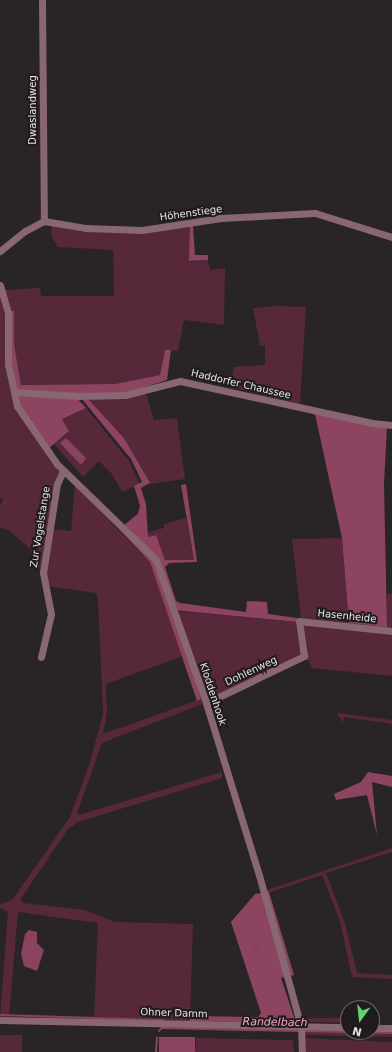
<!DOCTYPE html>
<html>
<head>
<meta charset="utf-8">
<style>
	body { margin:0 }
	#map { position:relative; width:392px; height:1052px; overflow:hidden; background:#292426; font-family:"DejaVu Sans",sans-serif }
	div>[style] { position:absolute }
	.green>* { inset:0; background:#56283a; transform-origin:0 0 }
	.forest>* { inset:0; background:#8d4461; transform-origin:0 0 }
	.water>* { inset:0; background:#8b425f }
	.stream>* { height:1.5px; margin:-0.75px; padding:0 0.75px; transform-origin:0.75px; border-radius:0.75px; background:#8b425f }
	.minor>* { height:7px; margin:-3.5px; padding:0 3.5px; transform-origin:3.5px; border-radius:3.5px; background:#886672 }
	span { translate:-50% -50%; white-space:nowrap; text-align:center; line-height:1.15; -webkit-text-stroke:4px #201b1c; paint-order:stroke }
	.street-label { font-size:10px; color:#e7e3e5 }
	.water-label { font-size:11px; color:#fba5c5; font-style:italic }
	.north { position:absolute; left:340px; top:1000px; width:40px; height:40px; box-sizing:border-box; background:#201b1c; border:1px solid #706b6c; border-radius:50%; rotate:195deg; font-size:11px; font-weight:700; line-height:16px; text-align:center; color:#e7e3e5 }
	.north::after { content:''; display:block; margin:auto; width:14px; height:18px; background:#5cd56d; clip-path:polygon(50% 0,100% 100%,50% 72%,0 100%) }
</style>
</head>
<body>
<div id="map">
	<div class="green">
		<div style="clip-path:polygon(52px 226px,128px 233px,190px 226px,191px 262px,208px 260px,210px 270px,225px 268px,224px 325px,184px 320px,178px 351px,165px 350px,160px 375px,115px 384px,21px 385px,14px 344px,14px 311px,9px 311px,5px 290px,40px 288px,41px 296px,114px 296px,113px 250px,58px 247px,51px 236px)"></div>
		<div style="clip-path:polygon(0 289px,6px 312px,7px 364px,61px 472px,41px 572px,30px 549px,10px 531px,0 527px,0 505px,3px 499px,0 498px)"></div>
		<div style="clip-path:polygon(276px 306px,306px 307px,300px 404px,230px 387px,234px 367px,265px 365px,265px 346px,260px 346px,253px 308px)"></div>
		<div style="clip-path:polygon(146px 393px,154px 420px,177px 418px,185px 479px,150px 484px,124px 438px,87px 398px)"></div>
		<div style="clip-path:polygon(86px 408px,129px 461px,140px 484px,122px 492px,112px 474px,99px 461px,83px 477px,54px 444px,69px 431px,62px 419px)"></div>
		<div style="clip-path:polygon(75px 485px,150px 562px,183px 656px,106px 684px,107px 712px,103px 734px,201px 699px,202px 704px,102px 743px,77px 813px,79px 815px,222px 772px,222px 778px,78px 822px,68px 829px,20px 900px,23px 903px,85px 910px,115px 922px,193px 924px,190px 1021px,94px 1018px,98px 923px,18px 912px,9px 1016px,0 1018px,8px 912px,0 908px,0 905px,13px 899px,70px 817px,90px 762px,103px 714px,98px 600px,96px 593px,47px 586px,45px 572px,52px 529px,71px 531px)"></div>
		<div style="clip-path:polygon(186px 518px,194px 560px,165px 560px,156px 535px,148px 537px,148px 532px,164px 528px,164px 524px)"></div>
		<div style="clip-path:polygon(342px 538px,349px 623px,301px 618px,292px 539px)"></div>
		<div style="left:387px;top:594px;width:5px;height:33px"></div>
		<div style="clip-path:polygon(177px 611px,298px 622px,302px 656px,207px 701px)"></div>
		<div style="clip-path:polygon(301px 622px,392px 632px,392px 676px,312px 668px,306px 656px)"></div>
		<div style="clip-path:polygon(337px 713px,392px 720px,392px 724px,344px 717px,343px 723px)"></div>
		<div style="clip-path:polygon(392px 848px,392px 852px,326px 873px,345px 923px,357px 973px,392px 975px,392px 979px,352px 977px,340px 922px,322px 875px,265px 894px,264px 891px)"></div>
		<div style="clip-path:polygon(302px 1018px,348px 1018px,348px 1023px,309px 1022px)"></div>
		<div style="clip-path:polygon(304px 1029px,348px 1030px,348px 1032px,392px 1031px,392px 1037px,303px 1035px)"></div>
		<div style="left:0;top:1035px;width:22px;height:17px"></div>
		<div style="clip-path:polygon(196px 1038px,293px 1040px,294px 1052px,195px 1052px)"></div>
		<div style="clip-path:polygon(303px 1038px,392px 1042px,392px 1052px,304px 1052px)"></div>
	</div>
	<div class="forest">
		<div style="clip-path:polygon(190px 226px,193px 226px,195px 255px,208px 255px,208px 260px,189px 261px)"></div>
		<div style="clip-path:polygon(9px 311px,14px 311px,14px 344px,21px 385px,115px 384px,160px 375px,165px 350px,171px 350px,167px 380px,126px 393px,77px 398px,86px 408px,62px 419px,69px 431px,48px 449px,19px 406px,10px 363px)"></div>
		<div style="clip-path:polygon(81px 398px,87px 398px,124px 438px,150px 483px,141px 488px,146px 504px,148px 537px,156px 535px,165px 560px,194px 560px,181px 485px,186px 484px,197px 562px,169px 563px,165px 567px,176px 601px,180px 603px,246px 612px,247px 601px,267px 602px,268px 614px,297px 618px,298px 622px,173px 610px,201px 699px,197px 701px,150px 562px,119px 529px,138px 514px,140px 506px,134px 486px,142px 482px,131px 459px)"></div>
		<div style="clip-path:polygon(315px 414px,387px 427px,384px 484px,387px 627px,349px 623px,342px 538px)"></div>
		<div style="clip-path:polygon(368px 772px,392px 776px,392px 787px,372px 782px,377px 835px,367px 795px,336px 800px,334px 794px,361px 782px)"></div>
		<div style="clip-path:polygon(269px 892px,294px 975px,281px 978px,296px 1023px,190px 1021px,190px 1016px,258px 1017px,261px 1013px,231px 922px,255px 894px)"></div>
		<div style="left:159px;top:1037px;width:36px;height:15px"></div>
	</div>
	<div class="water">
		<div style="clip-path:polygon(66px 438px,86px 458px,81px 465px,60px 443px)"></div>
		<div style="clip-path:polygon(29px 930px,37px 932px,37px 943px,44px 950px,37px 971px,24px 966px,21px 954px,25px 934px)"></div>
		<div style="clip-path:polygon(255px 937px,260px 941px,260px 958px,255px 957px,250px 944px)"></div>
	</div>
	<div class="stream">
		<div style="left:0;top:1015px;width:163px;rotate:1.8deg"></div>
		<div style="left:159px;top:1031px;width:4px;rotate:-45deg"></div>
		<div style="left:162px;top:1028px;width:136px;rotate:1.3deg"></div>
		<div style="left:304px;top:1031px;width:88px;rotate:1.3deg"></div>
		<div style="left:156px;top:1052px;width:14px;rotate:-86deg"></div>
	</div>
	<div class="minor">
		<div style="left:42px;top:0;width:221px;rotate:89.5deg"></div>
		<div style="left:0;top:251px;width:32px;rotate:-39deg"></div>
		<div style="left:25px;top:231px;width:21px;rotate:-28deg"></div>
		<div style="left:44px;top:221px;width:43px;rotate:9.5deg"></div>
		<div style="left:86px;top:228px;width:56px;rotate:2deg"></div>
		<div style="left:142px;top:230px;width:80px;rotate:-8.6deg"></div>
		<div style="left:221px;top:218px;width:94px;rotate:-3deg"></div>
		<div style="left:315px;top:213px;width:81px;rotate:17.3deg"></div>
		<div style="left:0;top:285px;width:29px;rotate:74deg"></div>
		<div style="left:8px;top:313px;width:51px;rotate:90deg"></div>
		<div style="left:8px;top:364px;width:43px;rotate:77.9deg"></div>
		<div style="left:17px;top:406px;width:70px;rotate:55.4deg"></div>
		<div style="left:57px;top:464px;width:138px;rotate:44.1deg"></div>
		<div style="left:156px;top:560px;width:151px;rotate:70.7deg"></div>
		<div style="left:206px;top:703px;width:180px;rotate:72.9deg"></div>
		<div style="left:259px;top:875px;width:157px;rotate:74.5deg"></div>
		<div style="left:301px;top:1026px;width:26px;rotate:88deg"></div>
		<div style="left:14px;top:392px;width:64px;rotate:3.6deg"></div>
		<div style="left:78px;top:396px;width:47px;rotate:-1.2deg"></div>
		<div style="left:125px;top:395px;width:57px;rotate:-14.3deg"></div>
		<div style="left:180px;top:381px;width:197px;rotate:12.3deg"></div>
		<div style="left:372px;top:423px;width:20px;rotate:6deg"></div>
		<div style="left:41px;top:657px;width:44px;rotate:-76.9deg"></div>
		<div style="left:51px;top:614px;width:42px;rotate:-101deg"></div>
		<div style="left:43px;top:573px;width:90px;rotate:-81.1deg"></div>
		<div style="left:57px;top:484px;width:14px;rotate:-65deg"></div>
		<div style="left:206px;top:703px;width:109px;rotate:-25.6deg"></div>
		<div style="left:304px;top:656px;width:35px;rotate:-98deg"></div>
		<div style="left:299px;top:621px;width:94px;rotate:6.1deg"></div>
		<div style="left:0;top:1020px;width:348px;rotate:1.2deg"></div>
		<div style="left:372px;top:1028px;width:20px"></div>
	</div>
	<div class="street-label">
		<span style="left:33px;top:110px;rotate:-90deg">Dwaslandweg</span>
		<span style="left:191px;top:213px;rotate:-8deg">Höhenstiege</span>
		<span style="left:241px;top:384px;rotate:13deg">Haddorfer Chaussee</span>
		<span style="left:40px;top:527px;rotate:-81deg">Zur Vogelstange</span>
		<span style="left:347px;top:616px;rotate:6deg">Hasenheide</span>
		<span style="left:251px;top:671px;rotate:-25deg">Dohlenweg</span>
		<span style="left:213px;top:694px;rotate:72deg">Kloddenhook</span>
		<span style="left:174px;top:1013px;rotate:2deg">Ohner Damm</span>
	</div>
	<div class="water-label">
		<span style="left:275px;top:1023px;rotate:1deg">Randelbach</span>
	</div>
	<div class="north">N</div>
</div>
</body>
</html>
